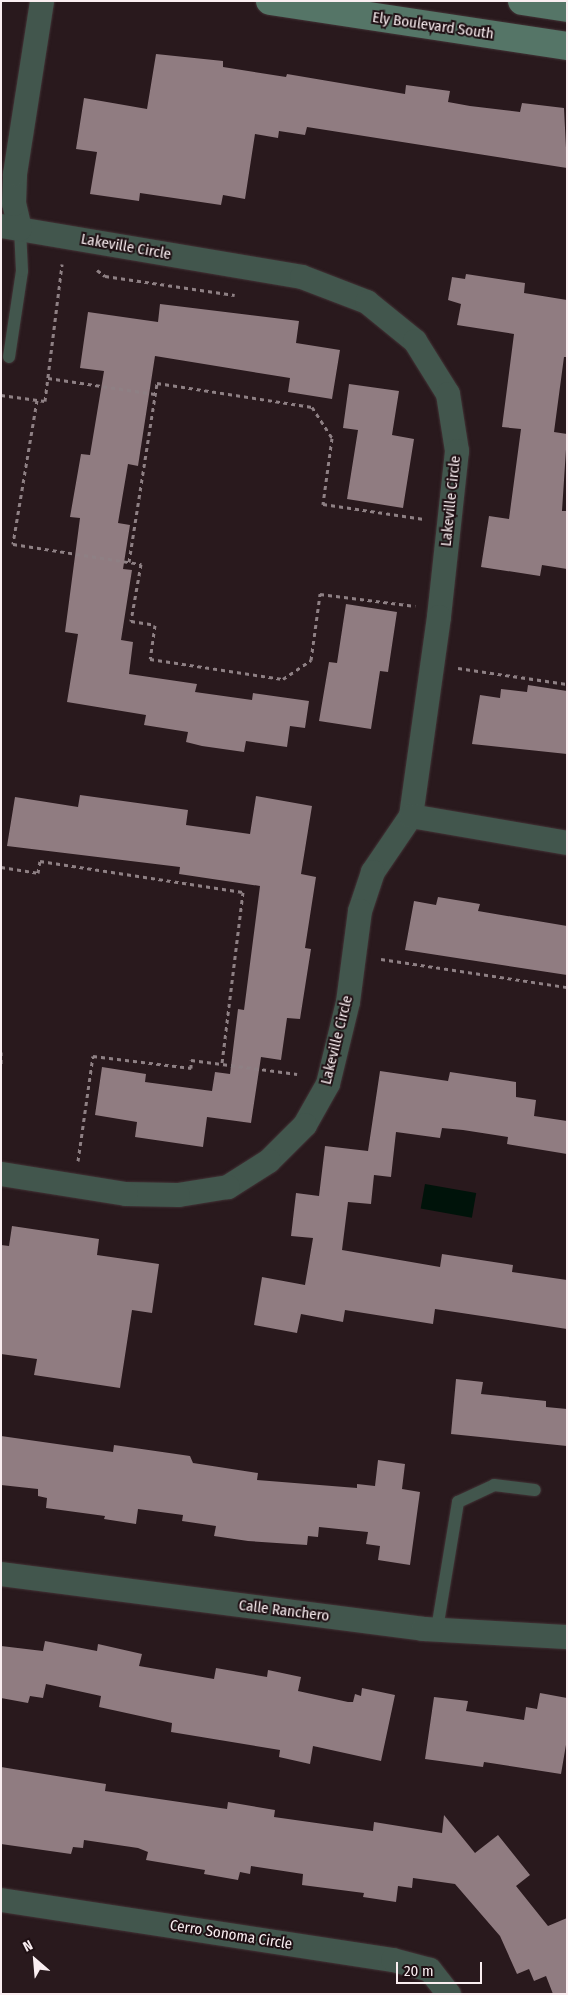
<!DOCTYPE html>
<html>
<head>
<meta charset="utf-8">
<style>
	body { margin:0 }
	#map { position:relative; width:568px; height:1995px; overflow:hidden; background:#29191d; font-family:"Fira Sans Condensed",sans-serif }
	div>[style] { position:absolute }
	.water>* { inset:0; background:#00130a; transform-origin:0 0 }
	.building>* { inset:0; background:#907c81 }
	.path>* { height:3px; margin-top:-1.5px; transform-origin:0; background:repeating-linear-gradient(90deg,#8e8084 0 4px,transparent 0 8px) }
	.roads { filter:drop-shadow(0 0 1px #423336) drop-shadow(0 0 1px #423336) }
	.lane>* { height:12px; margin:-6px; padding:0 6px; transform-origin:6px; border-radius:6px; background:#42564d }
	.street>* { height:24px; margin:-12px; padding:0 12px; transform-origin:12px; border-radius:12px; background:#42564d }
	.secondary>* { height:28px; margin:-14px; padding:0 14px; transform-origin:14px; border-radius:14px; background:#557567 }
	span { translate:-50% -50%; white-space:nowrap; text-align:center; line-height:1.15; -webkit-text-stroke:4px #1f1014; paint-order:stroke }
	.street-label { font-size:15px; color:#faeef1 }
	.frame { position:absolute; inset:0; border:2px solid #faeef1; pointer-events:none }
	.north { position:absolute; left:10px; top:1935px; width:50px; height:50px; -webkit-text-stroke:4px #1f1014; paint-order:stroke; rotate:333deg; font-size:14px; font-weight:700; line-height:20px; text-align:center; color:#faeef1 }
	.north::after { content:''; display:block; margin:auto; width:18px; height:22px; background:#faeef1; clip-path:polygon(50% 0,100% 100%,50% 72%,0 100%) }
	.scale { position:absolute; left:396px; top:1962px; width:86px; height:22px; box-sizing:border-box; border:2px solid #faeef1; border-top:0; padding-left:6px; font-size:15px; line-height:18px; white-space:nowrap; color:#faeef1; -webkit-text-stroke:4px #1f1014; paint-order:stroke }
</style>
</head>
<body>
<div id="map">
	<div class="water">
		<div style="left:425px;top:1184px;width:52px;height:25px;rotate:10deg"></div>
	</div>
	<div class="building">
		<div style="clip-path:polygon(156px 54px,223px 61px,223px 67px,286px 77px,287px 74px,405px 94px,406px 85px,450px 91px,448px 102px,470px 106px,520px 112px,522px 103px,564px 108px,567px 168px,307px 127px,305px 135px,279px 131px,278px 138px,255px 134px,245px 199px,223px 195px,221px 205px,140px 193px,139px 201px,90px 194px,97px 152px,76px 149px,84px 98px,147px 109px)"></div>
		<div style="clip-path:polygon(466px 274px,525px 283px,524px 293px,567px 300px,567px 357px,564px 357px,554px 432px,567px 434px,562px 511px,567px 511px,567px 569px,542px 565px,540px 576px,481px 567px,489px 516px,509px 519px,521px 429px,502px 427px,514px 334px,457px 325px,461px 304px,448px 300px,452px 277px,465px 279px)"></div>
		<div style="clip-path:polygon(160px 304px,299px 321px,296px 343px,340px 350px,332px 399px,288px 392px,290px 378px,155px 356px,138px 466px,128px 464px,118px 523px,130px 525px,123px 569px,132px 570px,121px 640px,133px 642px,129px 674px,197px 684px,195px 692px,252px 700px,253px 693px,309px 701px,305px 728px,290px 726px,287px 747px,246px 741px,244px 752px,202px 746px,186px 742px,188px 732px,144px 725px,146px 715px,67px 702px,78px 634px,65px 632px,80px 518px,70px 517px,81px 454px,90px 455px,104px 371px,80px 368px,88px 312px,158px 322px)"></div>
		<div style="clip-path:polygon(349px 384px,399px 391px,392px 435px,414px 439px,403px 508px,347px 499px,358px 430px,343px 428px)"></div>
		<div style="clip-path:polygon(346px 604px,397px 612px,388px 672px,380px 671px,371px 729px,319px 721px,329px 662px,337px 663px)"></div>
		<div style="clip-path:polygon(528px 685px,567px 691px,567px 754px,472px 744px,480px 695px,500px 698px,501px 689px,527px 692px)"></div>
		<div style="clip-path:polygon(80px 795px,188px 810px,186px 825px,250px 834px,256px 796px,312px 806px,301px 874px,316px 877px,305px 948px,311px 949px,300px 1019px,287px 1018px,281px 1060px,261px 1057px,251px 1123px,207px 1117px,203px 1147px,135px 1137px,137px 1122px,95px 1115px,102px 1067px,146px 1074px,145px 1082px,212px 1091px,215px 1072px,230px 1074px,238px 1009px,244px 1010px,260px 886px,179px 874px,180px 867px,7px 846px,15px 797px,78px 807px)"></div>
		<div style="clip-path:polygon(438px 897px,480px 904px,478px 911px,567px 926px,567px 975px,405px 950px,414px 901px,436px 905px)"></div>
		<div style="clip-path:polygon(380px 1071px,448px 1081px,450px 1072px,516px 1082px,516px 1097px,536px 1100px,534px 1116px,567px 1121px,567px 1154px,507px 1144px,508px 1137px,463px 1130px,442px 1128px,440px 1138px,396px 1132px,391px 1177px,374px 1175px,371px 1204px,348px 1202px,342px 1250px,440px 1267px,442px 1254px,513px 1265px,512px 1272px,567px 1280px,567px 1329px,435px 1309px,433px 1324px,345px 1310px,343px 1322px,301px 1314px,297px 1333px,254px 1325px,262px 1277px,305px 1285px,313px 1238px,291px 1236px,296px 1193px,319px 1196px,325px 1146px,368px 1151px)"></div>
		<div style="clip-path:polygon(12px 1226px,99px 1239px,97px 1255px,159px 1264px,152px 1313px,132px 1310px,120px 1388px,34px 1375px,37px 1359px,1px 1354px,1px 1245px,9px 1246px)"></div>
		<div style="clip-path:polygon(456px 1379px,483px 1382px,481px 1394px,546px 1401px,546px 1407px,567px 1409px,567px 1446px,451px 1434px)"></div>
		<div style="clip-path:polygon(1px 1436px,113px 1452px,114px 1445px,190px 1456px,193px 1463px,258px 1473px,257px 1480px,357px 1488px,357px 1484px,375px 1486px,378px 1460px,405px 1464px,402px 1489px,420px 1492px,410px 1565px,378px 1560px,380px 1546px,366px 1544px,368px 1532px,319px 1527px,318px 1537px,308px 1536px,307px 1545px,248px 1541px,214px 1536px,216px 1526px,182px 1521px,183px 1515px,138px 1509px,136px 1524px,104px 1519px,105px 1516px,46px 1508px,47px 1498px,38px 1496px,38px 1489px,1px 1485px)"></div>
		<div style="clip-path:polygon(45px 1641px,97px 1651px,98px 1644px,142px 1654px,139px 1666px,214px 1679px,216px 1668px,267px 1677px,268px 1670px,301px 1677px,298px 1691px,348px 1702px,353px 1702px,355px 1694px,361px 1696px,362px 1688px,395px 1695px,381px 1761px,313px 1746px,310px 1764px,279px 1757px,280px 1750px,171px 1732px,172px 1723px,99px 1707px,101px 1696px,46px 1684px,43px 1698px,30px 1696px,28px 1703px,1px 1698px,1px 1646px,43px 1651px)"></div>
		<div style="clip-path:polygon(540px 1693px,567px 1698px,567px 1739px,561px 1774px,484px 1762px,483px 1767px,425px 1759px,434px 1697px,468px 1701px,466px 1711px,524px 1720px,526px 1707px,537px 1709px)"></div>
		<div style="clip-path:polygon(1px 1767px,106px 1784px,105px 1791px,227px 1809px,228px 1802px,275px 1810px,274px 1817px,373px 1831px,374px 1822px,442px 1833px,444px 1815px,475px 1853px,498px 1835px,530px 1875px,516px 1886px,548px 1926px,567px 1918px,567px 1994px,553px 1994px,546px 1976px,534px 1981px,529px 1969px,517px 1974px,500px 1936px,455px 1884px,413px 1878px,412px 1888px,398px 1886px,396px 1902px,363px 1897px,364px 1893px,302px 1885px,303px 1874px,251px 1866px,250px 1874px,240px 1872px,238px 1880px,204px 1874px,205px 1870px,146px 1860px,148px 1852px,138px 1848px,84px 1840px,83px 1848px,73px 1847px,71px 1854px,1px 1844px)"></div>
	</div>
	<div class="path">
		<div style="left:97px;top:270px;width:10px;rotate:37deg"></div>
		<div style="left:105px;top:276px;width:131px;rotate:8.3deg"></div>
		<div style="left:48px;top:378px;width:108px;rotate:8.5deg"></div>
		<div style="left:1px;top:395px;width:44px;rotate:7.8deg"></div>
		<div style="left:45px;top:401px;width:138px;rotate:-82.9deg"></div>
		<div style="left:37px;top:400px;width:146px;rotate:99.5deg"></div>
		<div style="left:13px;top:544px;width:130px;rotate:8.9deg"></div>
		<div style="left:141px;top:564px;width:58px;rotate:100deg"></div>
		<div style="left:131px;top:621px;width:24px;rotate:9deg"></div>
		<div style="left:155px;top:625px;width:34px;rotate:98deg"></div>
		<div style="left:150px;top:659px;width:134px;rotate:8.6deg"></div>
		<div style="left:283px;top:679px;width:34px;rotate:-34deg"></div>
		<div style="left:311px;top:660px;width:67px;rotate:-82.2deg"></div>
		<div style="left:320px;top:594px;width:96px;rotate:7.2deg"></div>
		<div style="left:129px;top:562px;width:181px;rotate:-81.1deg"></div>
		<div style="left:157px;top:383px;width:157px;rotate:8.8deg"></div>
		<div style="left:312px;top:407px;width:37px;rotate:57deg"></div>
		<div style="left:332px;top:438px;width:67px;rotate:97.8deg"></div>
		<div style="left:323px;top:504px;width:102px;rotate:8.4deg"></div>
		<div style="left:458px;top:668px;width:110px;rotate:8.4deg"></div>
		<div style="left:1px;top:867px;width:37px;rotate:9deg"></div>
		<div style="left:38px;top:873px;width:12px;rotate:-81deg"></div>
		<div style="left:40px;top:861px;width:205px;rotate:8.7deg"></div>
		<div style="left:243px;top:892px;width:173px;rotate:97deg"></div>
		<div style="left:381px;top:959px;width:188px;rotate:8.6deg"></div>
		<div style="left:1px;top:1052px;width:12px;rotate:90deg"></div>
		<div style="left:78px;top:1161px;width:106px;rotate:-81.9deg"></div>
		<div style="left:93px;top:1056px;width:99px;rotate:7deg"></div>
		<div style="left:191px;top:1068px;width:8px;rotate:-90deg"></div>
		<div style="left:191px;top:1060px;width:107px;rotate:7.5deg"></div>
	</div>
	<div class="roads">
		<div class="lane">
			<div style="left:9px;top:357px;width:87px;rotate:-81.4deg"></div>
			<div style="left:22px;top:271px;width:42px;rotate:-92.7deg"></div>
			<div style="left:437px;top:1629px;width:129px;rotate:-80.6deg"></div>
			<div style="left:458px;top:1502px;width:40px;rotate:-25deg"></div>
			<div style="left:494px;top:1485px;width:41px;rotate:7deg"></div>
		</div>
		<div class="street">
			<div style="left:1px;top:226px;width:305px;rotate:9.6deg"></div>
			<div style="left:302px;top:277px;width:70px;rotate:21deg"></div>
			<div style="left:367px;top:302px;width:62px;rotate:39.1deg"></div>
			<div style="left:415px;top:341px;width:62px;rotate:58.1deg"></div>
			<div style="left:448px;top:394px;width:58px;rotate:81deg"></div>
			<div style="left:457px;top:451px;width:167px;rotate:96.2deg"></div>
			<div style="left:439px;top:617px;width:201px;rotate:98deg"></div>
			<div style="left:411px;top:816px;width:68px;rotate:124.2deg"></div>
			<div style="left:373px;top:872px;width:41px;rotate:108.4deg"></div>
			<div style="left:360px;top:911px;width:92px;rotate:97.5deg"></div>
			<div style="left:348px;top:1002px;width:84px;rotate:103.7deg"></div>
			<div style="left:328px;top:1084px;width:47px;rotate:119.3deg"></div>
			<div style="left:305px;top:1125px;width:51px;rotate:135deg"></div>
			<div style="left:269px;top:1161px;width:49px;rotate:147.6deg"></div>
			<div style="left:228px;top:1187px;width:51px;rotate:170.9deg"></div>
			<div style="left:178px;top:1195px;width:52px;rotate:-178.9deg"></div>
			<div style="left:126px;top:1194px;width:127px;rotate:-170.9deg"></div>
			<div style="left:20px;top:229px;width:26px;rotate:-103deg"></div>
			<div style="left:14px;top:204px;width:30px;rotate:-88deg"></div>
			<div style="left:15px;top:174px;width:175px;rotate:-81.1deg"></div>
			<div style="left:411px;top:816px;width:158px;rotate:9.8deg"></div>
			<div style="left:1px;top:1574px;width:426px;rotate:7.4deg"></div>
			<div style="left:423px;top:1629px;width:144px;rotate:3.2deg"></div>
			<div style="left:1px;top:1900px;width:397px;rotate:8.7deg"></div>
			<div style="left:393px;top:1960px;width:38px;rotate:15deg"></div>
			<div style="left:430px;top:1970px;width:31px;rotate:52deg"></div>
		</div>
		<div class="secondary">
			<div style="left:270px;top:1px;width:300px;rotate:8.6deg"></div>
			<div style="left:522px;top:1px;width:46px;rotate:8.8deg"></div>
		</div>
	</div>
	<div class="street-label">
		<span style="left:433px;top:26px;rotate:8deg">Ely Boulevard South</span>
		<span style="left:126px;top:247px;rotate:10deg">Lakeville Circle</span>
		<span style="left:451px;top:501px;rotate:-84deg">Lakeville Circle</span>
		<span style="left:337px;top:1040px;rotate:-76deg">Lakeville Circle</span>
		<span style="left:284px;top:1611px;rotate:7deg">Calle Ranchero</span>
		<span style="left:231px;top:1935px;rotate:9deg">Cerro Sonoma Circle</span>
	</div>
	<div class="frame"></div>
	<div class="north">N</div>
	<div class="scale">20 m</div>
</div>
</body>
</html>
